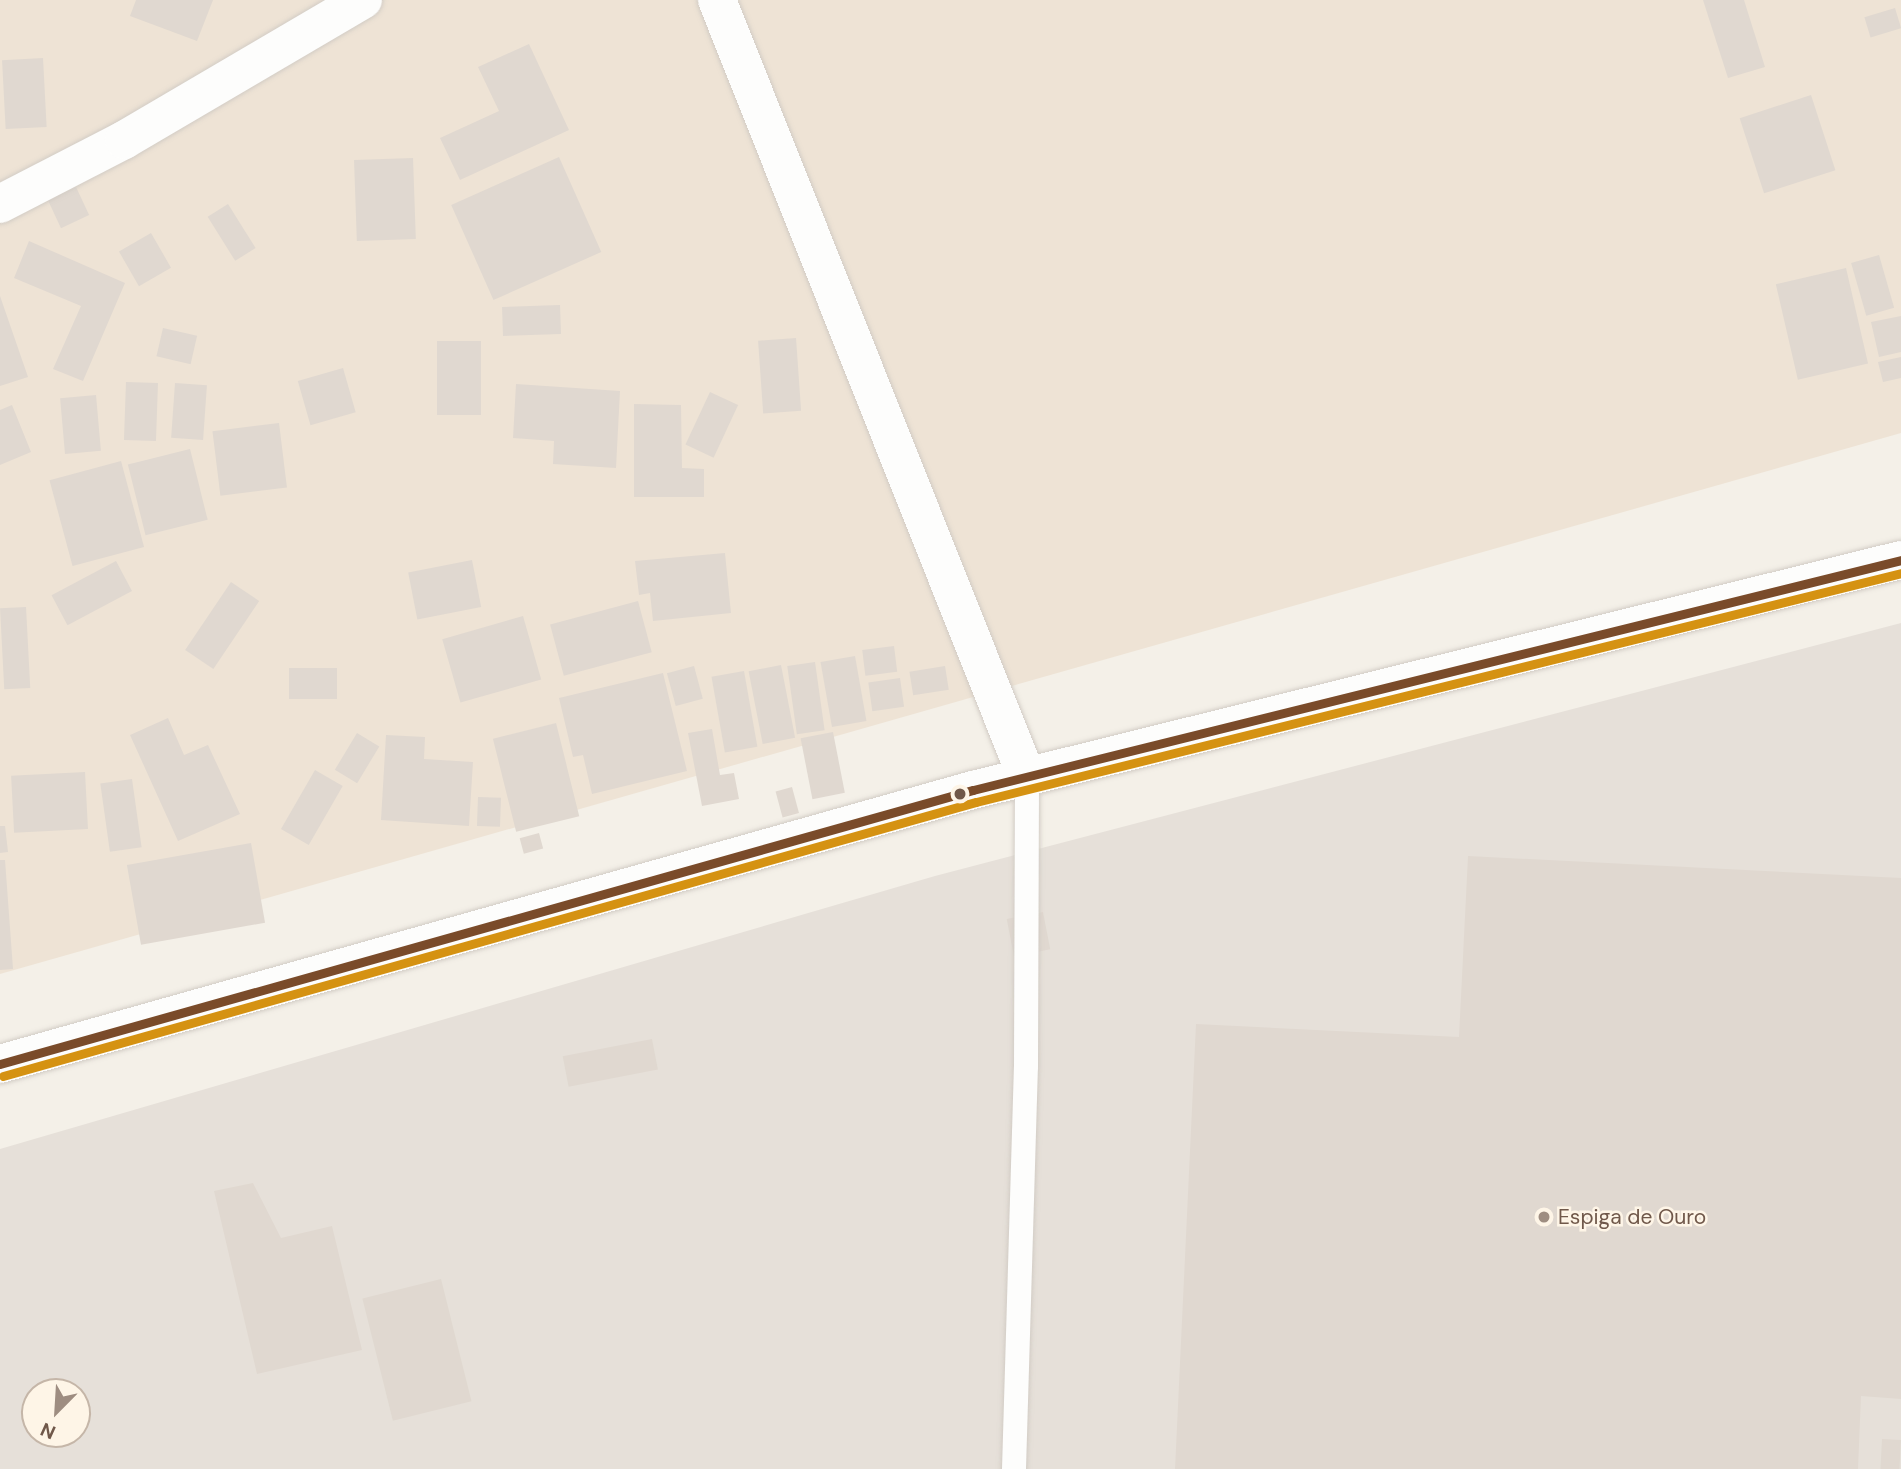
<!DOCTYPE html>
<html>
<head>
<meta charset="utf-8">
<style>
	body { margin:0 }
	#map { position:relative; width:1901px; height:1469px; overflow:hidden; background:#f4f0e8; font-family:"DM Sans",sans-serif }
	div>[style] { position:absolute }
	.residential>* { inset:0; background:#eee3d5 }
	.industrial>* { inset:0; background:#e6e0d9 }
	.building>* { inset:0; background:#e0d8d0; transform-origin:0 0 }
	.roads { filter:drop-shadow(0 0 2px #d2ccc5) drop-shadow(0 0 2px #d2ccc5) }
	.lane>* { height:24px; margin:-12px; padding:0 12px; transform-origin:12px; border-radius:12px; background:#fdfdfc }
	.street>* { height:38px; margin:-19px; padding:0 19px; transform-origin:19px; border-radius:19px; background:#fdfdfc }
	.secondary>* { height:38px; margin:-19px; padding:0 19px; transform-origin:19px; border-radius:19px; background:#fdfdfc }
	.bus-1>* { height:9px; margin:-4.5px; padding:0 4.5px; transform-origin:4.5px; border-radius:4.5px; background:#7a4b2a }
	.bus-2>* { height:9px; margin:-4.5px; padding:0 4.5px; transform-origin:4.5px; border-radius:4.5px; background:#d59212 }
	.dots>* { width:19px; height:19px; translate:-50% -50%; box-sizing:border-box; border:4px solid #fef5e7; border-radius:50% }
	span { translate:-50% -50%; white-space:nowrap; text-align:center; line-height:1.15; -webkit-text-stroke:5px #fef5e7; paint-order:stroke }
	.poi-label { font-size:21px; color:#70584a }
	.left { translate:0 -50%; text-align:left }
	.north { position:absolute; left:21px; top:1378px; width:70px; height:70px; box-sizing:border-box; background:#fef5e7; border:2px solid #c5b6a8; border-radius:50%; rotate:204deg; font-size:19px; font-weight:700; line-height:28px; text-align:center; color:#70584a }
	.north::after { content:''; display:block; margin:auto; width:24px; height:32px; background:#9e8d81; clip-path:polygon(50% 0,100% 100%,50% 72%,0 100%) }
</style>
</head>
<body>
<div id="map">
	<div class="residential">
		<div style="clip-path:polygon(0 0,1901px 0,1901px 433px,0 974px)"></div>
	</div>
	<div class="industrial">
		<div style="clip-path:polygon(evenodd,1901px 623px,1901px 1469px,0 1469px,0 1149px,935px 876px,1901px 623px,35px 1392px,77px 1392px,77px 1434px,35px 1434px,35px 1392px)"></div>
	</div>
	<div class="building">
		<div style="clip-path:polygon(136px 0,213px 0,197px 41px,130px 16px)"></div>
		<div style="clip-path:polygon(1703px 0,1744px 0,1765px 67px,1728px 78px)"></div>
		<div style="left:1895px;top:8px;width:21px;height:32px;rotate:73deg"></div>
		<div style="clip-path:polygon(529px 44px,569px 130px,460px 180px,440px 138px,499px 111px,478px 67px)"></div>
		<div style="left:43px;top:58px;width:69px;height:41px;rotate:87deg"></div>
		<div style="left:1811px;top:95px;width:79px;height:75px;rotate:72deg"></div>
		<div style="left:559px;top:157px;width:104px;height:118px;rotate:66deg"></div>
		<div style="left:413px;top:158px;width:81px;height:59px;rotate:88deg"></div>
		<div style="left:76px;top:187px;width:31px;height:31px;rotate:65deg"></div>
		<div style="left:228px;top:204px;width:52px;height:24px;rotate:58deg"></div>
		<div style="left:151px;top:233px;width:40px;height:37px;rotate:60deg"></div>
		<div style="clip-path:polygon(29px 241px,125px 283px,83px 381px,53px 369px,81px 306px,14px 278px)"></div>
		<div style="left:1879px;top:255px;width:55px;height:29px;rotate:74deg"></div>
		<div style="left:1846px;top:268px;width:98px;height:72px;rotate:77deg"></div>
		<div style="clip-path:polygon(0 296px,28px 377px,0 386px)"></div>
		<div style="left:560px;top:305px;width:29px;height:58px;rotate:88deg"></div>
		<div style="clip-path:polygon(1901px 316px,1901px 352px,1879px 357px,1871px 322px)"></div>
		<div style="left:163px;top:328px;width:35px;height:29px;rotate:13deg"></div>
		<div style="left:796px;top:338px;width:73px;height:38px;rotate:86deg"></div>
		<div style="left:437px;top:341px;width:44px;height:74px"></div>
		<div style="clip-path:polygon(1901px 357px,1901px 378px,1883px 382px,1878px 362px)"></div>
		<div style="left:343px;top:368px;width:46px;height:47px;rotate:74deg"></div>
		<div style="left:126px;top:382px;width:32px;height:58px;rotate:2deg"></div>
		<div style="left:175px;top:383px;width:32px;height:55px;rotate:4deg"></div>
		<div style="clip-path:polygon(516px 384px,620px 391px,616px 468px,553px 464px,554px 441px,513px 438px)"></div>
		<div style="left:710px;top:392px;width:31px;height:58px;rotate:25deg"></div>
		<div style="left:96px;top:395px;width:56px;height:36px;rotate:85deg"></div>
		<div style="clip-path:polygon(634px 404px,681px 405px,682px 468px,704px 469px,704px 497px,634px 497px)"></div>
		<div style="clip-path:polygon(12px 405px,31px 452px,0 465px,0 410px)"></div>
		<div style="left:279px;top:423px;width:65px;height:67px;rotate:83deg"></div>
		<div style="left:190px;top:449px;width:73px;height:64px;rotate:76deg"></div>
		<div style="left:121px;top:461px;width:89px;height:74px;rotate:75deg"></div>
		<div style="clip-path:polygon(725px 553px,731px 613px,653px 621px,650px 593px,639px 595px,635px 561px)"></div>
		<div style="left:472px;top:560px;width:48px;height:65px;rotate:79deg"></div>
		<div style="left:116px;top:561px;width:34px;height:73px;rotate:62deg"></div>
		<div style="left:231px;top:582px;width:34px;height:82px;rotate:34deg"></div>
		<div style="left:638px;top:601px;width:53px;height:91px;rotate:75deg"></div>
		<div style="left:26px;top:607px;width:81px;height:26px;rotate:87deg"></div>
		<div style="left:523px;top:616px;width:66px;height:84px;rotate:74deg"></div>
		<div style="left:894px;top:646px;width:26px;height:32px;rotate:83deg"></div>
		<div style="left:855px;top:656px;width:66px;height:35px;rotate:80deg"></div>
		<div style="left:815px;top:662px;width:69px;height:28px;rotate:82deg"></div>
		<div style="left:781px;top:665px;width:74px;height:33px;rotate:79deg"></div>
		<div style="left:694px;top:666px;width:34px;height:28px;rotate:75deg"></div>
		<div style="left:945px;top:666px;width:24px;height:36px;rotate:81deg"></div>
		<div style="left:289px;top:668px;width:48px;height:31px"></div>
		<div style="left:744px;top:671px;width:77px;height:33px;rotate:80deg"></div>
		<div style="clip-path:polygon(663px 673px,687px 771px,592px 794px,583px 755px,573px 757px,559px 698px)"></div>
		<div style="left:900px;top:678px;width:29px;height:32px;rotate:82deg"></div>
		<div style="clip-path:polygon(168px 718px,184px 755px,208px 745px,240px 814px,178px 841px,130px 735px)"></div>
		<div style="left:556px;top:723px;width:96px;height:65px;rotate:76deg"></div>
		<div style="clip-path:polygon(712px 729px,720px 775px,734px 773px,739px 799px,702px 806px,688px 733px)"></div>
		<div style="left:833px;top:732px;width:62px;height:33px;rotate:79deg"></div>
		<div style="left:357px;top:733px;width:26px;height:43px;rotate:31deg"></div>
		<div style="clip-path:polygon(386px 735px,425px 737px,424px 759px,473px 762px,469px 826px,381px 820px)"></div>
		<div style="left:315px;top:770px;width:32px;height:68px;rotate:30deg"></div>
		<div style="left:85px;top:772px;width:57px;height:74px;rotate:87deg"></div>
		<div style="left:132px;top:779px;width:69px;height:32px;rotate:82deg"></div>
		<div style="left:792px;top:787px;width:27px;height:17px;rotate:75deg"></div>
		<div style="left:478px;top:797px;width:23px;height:29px;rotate:2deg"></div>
		<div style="clip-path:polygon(0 826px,5px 826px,8px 852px,0 853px)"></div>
		<div style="left:539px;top:833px;width:16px;height:20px;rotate:75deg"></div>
		<div style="left:251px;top:843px;width:81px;height:126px;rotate:80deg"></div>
		<div style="clip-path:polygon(1468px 856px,1901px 878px,1901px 1399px,1861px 1396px,1858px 1469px,1175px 1469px,1196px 1024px,1459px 1037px)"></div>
		<div style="clip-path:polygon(0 860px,5px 860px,13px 969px,0 970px)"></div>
		<div style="left:1043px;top:912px;width:38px;height:37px;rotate:79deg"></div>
		<div style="left:652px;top:1039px;width:31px;height:91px;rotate:79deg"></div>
		<div style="clip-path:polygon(253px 1183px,281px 1238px,332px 1226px,362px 1350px,257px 1374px,214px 1191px)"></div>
		<div style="left:441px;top:1279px;width:126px;height:81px;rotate:76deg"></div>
		<div style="left:1882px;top:1439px;width:19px;height:30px;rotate:3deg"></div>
	</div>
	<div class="roads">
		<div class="lane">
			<div style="left:1014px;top:1469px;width:402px;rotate:-88.3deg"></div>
			<div style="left:1026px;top:1067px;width:289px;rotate:-89.8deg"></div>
		</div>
		<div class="street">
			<div style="left:717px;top:0;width:837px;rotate:68.27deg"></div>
			<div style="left:0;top:204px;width:140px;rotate:-27.3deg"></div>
			<div style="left:124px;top:140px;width:277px;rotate:-30.4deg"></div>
		</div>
		<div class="secondary">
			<div style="left:0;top:1064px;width:1011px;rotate:-15.73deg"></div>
			<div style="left:973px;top:790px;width:956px;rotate:-13.92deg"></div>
		</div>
	</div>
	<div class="bus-1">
		<div style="left:0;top:1064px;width:1011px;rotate:-15.73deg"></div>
		<div style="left:973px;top:790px;width:956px;rotate:-13.92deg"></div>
	</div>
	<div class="bus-2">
		<div style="left:3px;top:1076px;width:1011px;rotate:-15.73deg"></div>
		<div style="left:976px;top:802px;width:953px;rotate:-13.9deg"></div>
	</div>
	<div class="dots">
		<div style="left:960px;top:794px;background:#70584a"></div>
		<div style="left:1544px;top:1217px;background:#9e8d81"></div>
	</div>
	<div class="poi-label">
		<span class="left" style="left:1558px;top:1217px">Espiga de Ouro</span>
	</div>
	<div class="north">N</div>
</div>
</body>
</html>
